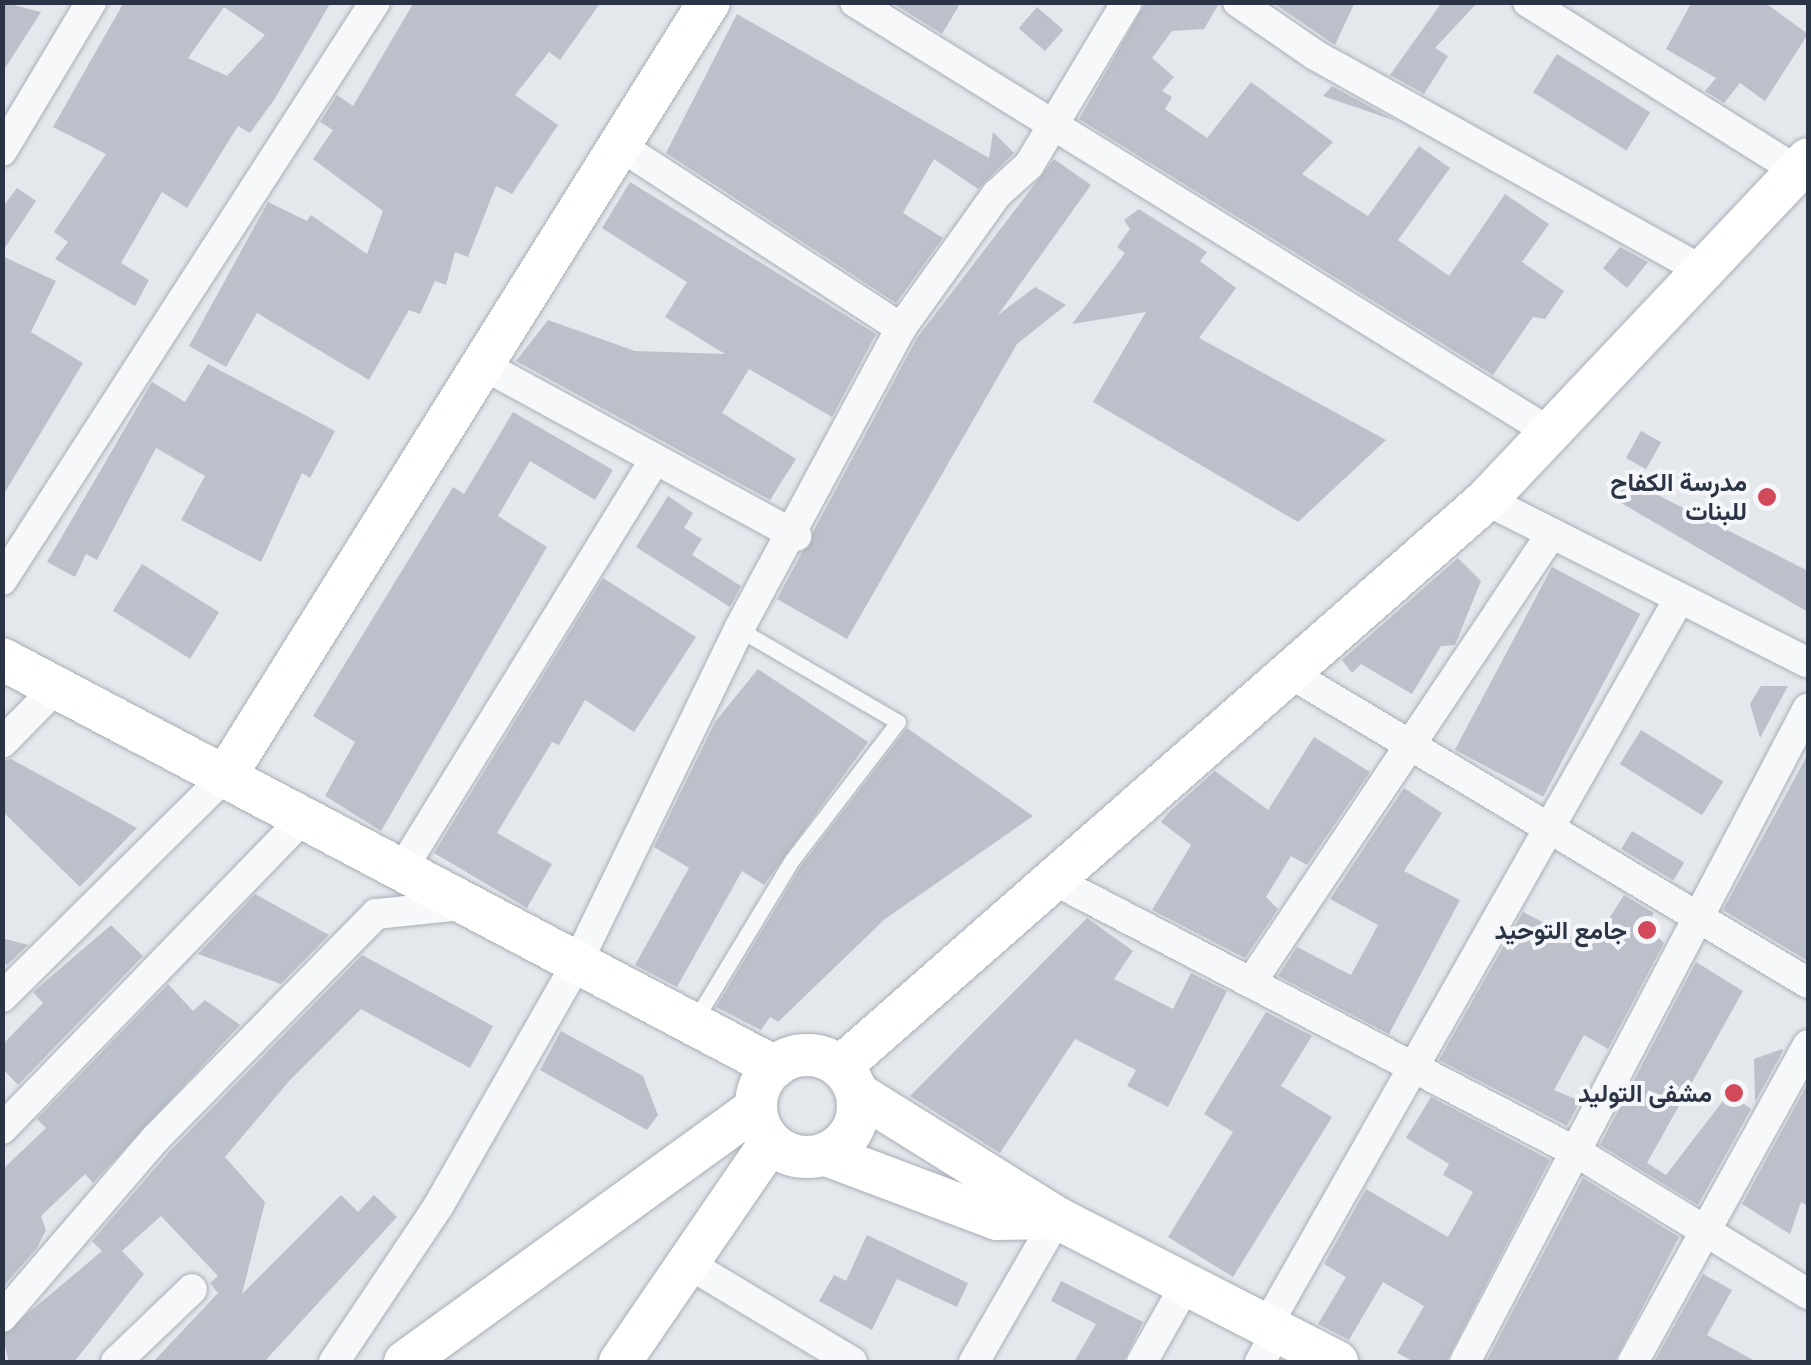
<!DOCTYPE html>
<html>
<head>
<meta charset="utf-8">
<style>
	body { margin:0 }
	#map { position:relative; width:1811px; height:1365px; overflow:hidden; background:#e4e7ec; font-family:Figtree,Vazirmatn,sans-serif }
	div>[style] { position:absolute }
	.building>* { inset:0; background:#bbc0ca; transform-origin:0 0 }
	.roads { filter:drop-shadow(0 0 2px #a9aeb7) drop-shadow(0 0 2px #a9aeb7) }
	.service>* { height:15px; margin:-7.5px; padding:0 7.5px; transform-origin:7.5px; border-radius:7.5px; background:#f7f8fa }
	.minor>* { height:30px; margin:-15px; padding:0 15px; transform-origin:15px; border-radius:15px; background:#f7f8fa }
	.secondary>* { height:42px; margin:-21px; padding:0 21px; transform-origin:21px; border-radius:21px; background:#fff }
	.secondary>.ring { margin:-21px; padding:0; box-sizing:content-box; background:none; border:42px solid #fff; border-radius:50% }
	.dots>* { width:28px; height:28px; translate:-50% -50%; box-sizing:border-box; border:5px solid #f4f6f9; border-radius:50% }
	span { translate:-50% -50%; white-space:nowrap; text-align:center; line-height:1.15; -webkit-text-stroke:8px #f4f6f9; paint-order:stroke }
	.poi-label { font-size:25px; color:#2b3445; font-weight:700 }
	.right { translate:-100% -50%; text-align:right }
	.frame { position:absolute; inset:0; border:5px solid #2b3445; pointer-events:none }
</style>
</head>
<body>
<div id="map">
	<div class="building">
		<div style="clip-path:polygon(2px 2px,41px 12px,2px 73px)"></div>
		<div style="clip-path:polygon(evenodd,124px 2px,331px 2px,274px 100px,250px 133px,238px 126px,187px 208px,162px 192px,121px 263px,149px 280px,135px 306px,55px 259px,68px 242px,54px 232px,106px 154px,53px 127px,124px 2px,224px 7px,265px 35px,227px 76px,188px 58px,224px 7px)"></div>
		<div style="clip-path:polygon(414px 2px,601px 2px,560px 60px,549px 52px,515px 95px,558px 125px,512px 194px,496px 186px,468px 257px,455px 252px,446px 285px,435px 281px,420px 314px,409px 310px,369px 380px,257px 313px,226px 367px,189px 346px,268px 202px,307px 221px,311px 215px,367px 254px,383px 211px,313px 159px,333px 130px,320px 122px,337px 95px,353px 106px)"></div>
		<div style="clip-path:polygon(891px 2px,961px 2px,942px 34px)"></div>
		<div style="clip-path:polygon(1146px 2px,1220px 2px,1204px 29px,1172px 31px,1152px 58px,1174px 77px,1162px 91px,1172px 97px,1165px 109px,1207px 138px,1251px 82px,1333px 142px,1302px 174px,1368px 216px,1419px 146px,1450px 168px,1398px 240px,1449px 276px,1505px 194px,1549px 224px,1522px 262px,1564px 291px,1545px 319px,1533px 317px,1493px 375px,1079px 119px)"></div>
		<div style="clip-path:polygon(1272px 2px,1355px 2px,1335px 45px)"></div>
		<div style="clip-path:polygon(1442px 2px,1478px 2px,1435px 48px,1448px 56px,1424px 94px,1390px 75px)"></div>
		<div style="clip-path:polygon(1692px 2px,1764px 2px,1808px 34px,1765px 101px,1740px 83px,1724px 103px,1705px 91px,1716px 78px,1666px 49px)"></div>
		<div style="left:1037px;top:7px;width:35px;height:28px;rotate:41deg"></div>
		<div style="clip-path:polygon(737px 14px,989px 158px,993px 132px,1014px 153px,978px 189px,934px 159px,903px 213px,943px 238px,896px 303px,666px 153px)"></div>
		<div style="left:1557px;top:54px;width:110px;height:45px;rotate:32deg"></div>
		<div style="clip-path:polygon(1332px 86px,1396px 121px,1323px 96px)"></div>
		<div style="clip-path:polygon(1054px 159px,1091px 185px,998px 315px,1035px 287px,1066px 305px,1017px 344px,847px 639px,777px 599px,917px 338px)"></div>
		<div style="clip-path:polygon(630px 182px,876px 334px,832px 417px,749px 369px,722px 413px,796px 459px,770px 500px,516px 361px,548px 320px,635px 351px,725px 354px,665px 317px,687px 282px,602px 228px)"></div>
		<div style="clip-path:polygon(17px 188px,36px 201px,2px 252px,2px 208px)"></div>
		<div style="clip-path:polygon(1139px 209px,1207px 252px,1200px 261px,1236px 288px,1199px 338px,1386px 440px,1298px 522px,1093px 402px,1146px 312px,1072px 324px,1125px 253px,1117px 247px,1130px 229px,1124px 220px)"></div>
		<div style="clip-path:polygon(1620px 247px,1648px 262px,1627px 288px,1603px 268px)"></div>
		<div style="clip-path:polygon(2px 256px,56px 281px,31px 332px,83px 363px,2px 497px)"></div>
		<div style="clip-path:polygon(208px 364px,335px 431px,310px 478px,302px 473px,261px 562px,181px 520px,205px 476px,156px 448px,97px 560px,86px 554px,75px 577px,47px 562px,152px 382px,185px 402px)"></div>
		<div style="clip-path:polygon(513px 412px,613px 470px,595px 500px,530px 461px,498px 516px,547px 547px,381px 831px,325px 796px,355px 742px,313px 716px,453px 487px,464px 494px)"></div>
		<div style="left:1641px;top:431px;width:23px;height:31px;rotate:29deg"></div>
		<div style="clip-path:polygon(1626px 479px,1808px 571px,1808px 612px,1616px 500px)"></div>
		<div style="clip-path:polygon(668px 496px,693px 513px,684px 528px,702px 539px,692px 555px,741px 586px,730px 607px,636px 547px)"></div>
		<div style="clip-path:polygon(1458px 558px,1481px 581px,1455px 645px,1441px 646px,1412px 694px,1361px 664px,1352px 673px,1342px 660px)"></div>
		<div style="left:142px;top:564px;width:91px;height:55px;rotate:32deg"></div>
		<div style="left:1552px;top:567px;width:100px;height:207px;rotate:28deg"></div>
		<div style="clip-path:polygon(603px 578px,696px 637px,634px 732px,585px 700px,559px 745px,552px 742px,497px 833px,552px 864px,527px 908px,434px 853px)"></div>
		<div style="clip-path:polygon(758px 669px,868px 742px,764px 885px,742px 871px,677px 987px,635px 965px,689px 868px,654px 847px,715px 722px)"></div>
		<div style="clip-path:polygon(1761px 686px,1788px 686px,1760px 738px,1750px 704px)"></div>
		<div style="clip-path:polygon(907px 728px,1033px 816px,885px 919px,778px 1022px,770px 1017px,761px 1030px,716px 1007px,801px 866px)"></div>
		<div style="left:1641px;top:730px;width:97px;height:40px;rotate:32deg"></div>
		<div style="clip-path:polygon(1314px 737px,1370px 772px,1307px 865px,1291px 856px,1266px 897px,1278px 909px,1245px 958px,1152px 910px,1191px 845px,1161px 822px,1170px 811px,1215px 771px,1268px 810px)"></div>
		<div style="clip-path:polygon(1808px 754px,1808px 961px,1723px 910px)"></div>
		<div style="clip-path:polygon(11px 759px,137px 828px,80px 887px,2px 811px,2px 761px)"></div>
		<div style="clip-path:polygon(1404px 788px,1442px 813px,1404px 871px,1460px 900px,1389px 1034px,1278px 976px,1297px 947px,1351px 975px,1378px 925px,1330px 899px)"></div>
		<div style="left:1632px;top:831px;width:61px;height:21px;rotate:31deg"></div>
		<div style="clip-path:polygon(255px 894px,329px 935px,281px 984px,198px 954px)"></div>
		<div style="clip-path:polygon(1624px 895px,1654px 913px,1647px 925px,1664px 943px,1608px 1049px,1584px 1035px,1554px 1090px,1580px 1101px,1567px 1126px,1439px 1060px,1523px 912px,1591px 947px)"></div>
		<div style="clip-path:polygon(1087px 918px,1133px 951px,1114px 979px,1173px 1009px,1191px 973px,1227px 991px,1168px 1107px,1127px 1086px,1136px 1070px,1075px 1039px,1000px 1153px,910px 1096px)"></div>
		<div style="clip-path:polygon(111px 925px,143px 956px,18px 1085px,2px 1068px,2px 1045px,43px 1003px,33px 992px)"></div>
		<div style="clip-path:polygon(2px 938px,28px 945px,7px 965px,2px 960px)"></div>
		<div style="clip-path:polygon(362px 955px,493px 1026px,470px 1068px,361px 1009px,290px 1080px,225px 1157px,265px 1202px,242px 1294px,341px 1195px,358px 1212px,374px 1195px,397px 1217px,264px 1362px,153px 1362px,218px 1293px,210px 1283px,218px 1276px,161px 1216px,122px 1251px,144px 1274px,74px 1362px,9px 1362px,2px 1335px,102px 1251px,92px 1241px,170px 1151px)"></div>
		<div style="clip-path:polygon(1696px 962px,1743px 991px,1647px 1163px,1666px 1175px,1729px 1093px,1751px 1109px,1698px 1205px,1600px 1145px)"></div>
		<div style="clip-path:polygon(168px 984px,193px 1011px,205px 1000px,240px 1025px,93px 1183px,85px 1174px,41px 1216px,46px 1230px,37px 1248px,2px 1288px,2px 1170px,46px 1128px,37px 1119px)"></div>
		<div style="clip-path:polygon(1266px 1012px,1312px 1036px,1281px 1086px,1332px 1117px,1233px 1277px,1168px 1237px,1233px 1132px,1204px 1114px)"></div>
		<div style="clip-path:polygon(561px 1031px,643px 1076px,658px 1115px,647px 1130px,540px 1070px)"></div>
		<div style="clip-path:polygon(1782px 1049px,1783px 1051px,1755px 1102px,1754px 1059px)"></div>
		<div style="clip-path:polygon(1808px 1083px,1808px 1206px,1801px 1202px,1790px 1234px,1742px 1204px)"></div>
		<div style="clip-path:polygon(1431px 1097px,1550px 1160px,1446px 1362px,1414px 1362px,1397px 1353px,1424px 1306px,1383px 1282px,1349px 1340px,1318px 1324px,1346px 1277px,1324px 1264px,1366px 1189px,1448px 1237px,1473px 1192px,1443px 1175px,1449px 1164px,1406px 1138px)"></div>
		<div style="clip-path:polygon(1583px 1178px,1679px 1237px,1614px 1362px,1486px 1362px)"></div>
		<div style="clip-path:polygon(867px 1235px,968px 1283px,957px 1307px,897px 1279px,872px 1330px,819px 1301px,834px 1275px,846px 1281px)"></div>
		<div style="clip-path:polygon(1703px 1274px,1732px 1290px,1707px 1335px,1757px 1362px,1654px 1362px)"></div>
		<div style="clip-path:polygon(1061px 1281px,1143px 1322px,1123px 1362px,1074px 1362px,1096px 1324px,1051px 1301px)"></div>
	</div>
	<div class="roads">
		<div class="service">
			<div style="left:695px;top:1020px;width:187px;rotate:-58.8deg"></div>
			<div style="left:792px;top:860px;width:174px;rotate:-52.5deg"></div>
			<div style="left:898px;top:722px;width:184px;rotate:-149.7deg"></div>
		</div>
		<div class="minor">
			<div style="left:855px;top:2px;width:819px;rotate:31.77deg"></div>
			<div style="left:1238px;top:2px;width:93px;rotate:34.5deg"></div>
			<div style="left:1315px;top:55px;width:450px;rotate:29.1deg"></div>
			<div style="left:1528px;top:2px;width:318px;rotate:32.1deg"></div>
			<div style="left:622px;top:147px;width:333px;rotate:33deg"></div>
			<div style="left:2px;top:151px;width:174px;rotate:-59.1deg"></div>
			<div style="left:483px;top:365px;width:357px;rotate:28.6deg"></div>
			<div style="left:1486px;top:500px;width:361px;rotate:26.8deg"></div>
			<div style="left:2px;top:580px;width:688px;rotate:-57.16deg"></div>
			<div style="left:1288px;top:672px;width:606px;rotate:30.88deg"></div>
			<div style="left:2px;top:743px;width:83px;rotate:-45.5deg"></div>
			<div style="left:402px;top:869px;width:476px;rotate:-58.3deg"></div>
			<div style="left:1052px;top:879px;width:593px;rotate:27.52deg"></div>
			<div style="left:1578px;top:1153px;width:270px;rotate:31.5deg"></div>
			<div style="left:1252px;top:981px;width:536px;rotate:-56.19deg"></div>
			<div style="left:2px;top:997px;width:315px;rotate:-44.7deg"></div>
			<div style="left:2px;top:1129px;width:430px;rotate:-45.9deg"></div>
			<div style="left:684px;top:1261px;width:196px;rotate:31deg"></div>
			<div style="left:2px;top:1317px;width:236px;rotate:-49.3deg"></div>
			<div style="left:156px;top:1138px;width:314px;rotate:-45.5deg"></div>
			<div style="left:376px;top:914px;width:85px;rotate:-6deg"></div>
			<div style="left:1266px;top:1327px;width:837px;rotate:-60.43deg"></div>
			<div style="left:116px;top:1362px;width:105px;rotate:-43.8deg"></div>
			<div style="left:334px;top:1362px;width:189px;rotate:-56.2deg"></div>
			<div style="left:439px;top:1205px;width:276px;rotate:-60.3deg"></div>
			<div style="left:576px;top:965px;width:373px;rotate:-64.1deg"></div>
			<div style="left:739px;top:629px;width:342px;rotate:-61.7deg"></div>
			<div style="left:901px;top:328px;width:165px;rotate:-54.4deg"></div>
			<div style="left:997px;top:194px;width:43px;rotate:-42.2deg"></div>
			<div style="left:1029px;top:165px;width:190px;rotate:-59deg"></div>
			<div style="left:974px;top:1362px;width:166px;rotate:-60deg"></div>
			<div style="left:1142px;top:1362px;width:87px;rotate:-60.5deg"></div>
			<div style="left:1260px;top:1362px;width:33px;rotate:-61deg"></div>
			<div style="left:1465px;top:1362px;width:738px;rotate:-62.32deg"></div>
			<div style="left:1633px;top:1362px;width:362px;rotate:-61.1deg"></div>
		</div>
		<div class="secondary">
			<div style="left:2px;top:659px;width:874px;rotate:27.83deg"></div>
			<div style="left:226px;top:775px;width:911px;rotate:-58deg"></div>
			<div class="ring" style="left:756px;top:1055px;width:60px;height:60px"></div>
			<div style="left:840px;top:1067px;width:860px;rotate:-41.27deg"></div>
			<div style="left:1486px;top:500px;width:469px;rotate:-46.6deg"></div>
			<div style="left:857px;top:1093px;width:236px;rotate:32deg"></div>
			<div style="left:1057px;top:1218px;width:315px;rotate:27.2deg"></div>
			<div style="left:824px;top:1154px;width:185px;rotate:20.6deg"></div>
			<div style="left:997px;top:1219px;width:60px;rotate:-1deg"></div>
			<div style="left:405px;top:1362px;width:433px;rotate:-35.9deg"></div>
			<div style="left:620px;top:1362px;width:265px;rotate:-55.6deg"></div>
		</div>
	</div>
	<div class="dots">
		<div style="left:1767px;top:497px;background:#d1495b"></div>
		<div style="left:1647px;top:930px;background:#d1495b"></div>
		<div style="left:1734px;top:1093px;background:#d1495b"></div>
	</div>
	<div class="poi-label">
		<span class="right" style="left:1747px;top:497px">مدرسة الكفاح<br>للبنات</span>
		<span class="right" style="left:1627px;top:930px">جامع التوحيد</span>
		<span class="right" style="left:1712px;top:1093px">مشفى التوليد</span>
	</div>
	<div class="frame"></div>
</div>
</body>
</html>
